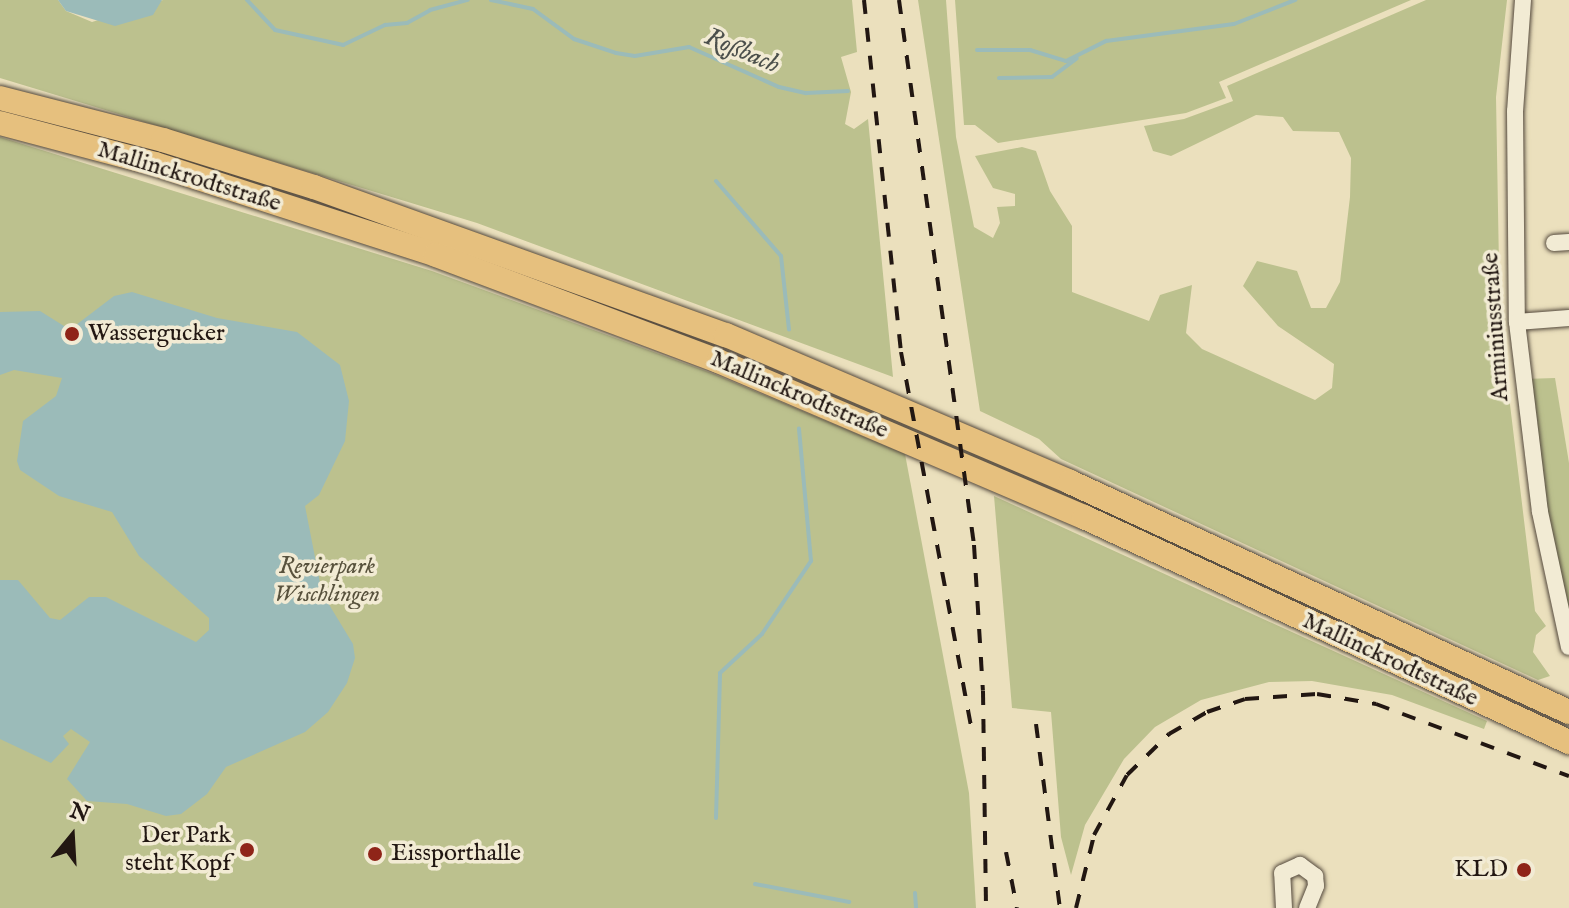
<!DOCTYPE html>
<html>
<head>
<meta charset="utf-8">
<style>
	body { margin:0 }
	#map { position:relative; width:1569px; height:908px; overflow:hidden; background:#ebe0bd; font-family:"IM FELL English",serif }
	div>[style] { position:absolute }
	.green>* { inset:0; background:#bcc18e }
	.water>* { inset:0; background:#9bbbb9 }
	.stream>* { height:4px; margin:-2px; padding:0 2px; transform-origin:2px; border-radius:2px; background:#9bbbb9 }
	.roads { filter:drop-shadow(0 0 2px #54493d) drop-shadow(0 0 2px #54493d) }
	.minor>* { height:16px; margin:-8px; padding:0 8px; transform-origin:8px; border-radius:8px; background:#f2ebd4 }
	.highway>* { height:24px; margin:-12px; padding:0 12px; transform-origin:12px; border-radius:12px; background:#e6c07e }
	.rail>* { height:4px; margin-top:-2px; transform-origin:0; background:repeating-linear-gradient(90deg,#221712 0 14px,transparent 0 28px) }
	.dots>* { width:22px; height:22px; translate:-50% -50%; box-sizing:border-box; border:4px solid #f2ebd4; border-radius:50% }
	span { translate:-50% -50%; white-space:nowrap; text-align:center; line-height:1.15; -webkit-text-stroke:7px #f2ebd4; paint-order:stroke }
	.street-label { font-size:24px; color:#221712 }
	.poi-label { font-size:24px; color:#221712 }
	.left { translate:0 -50%; text-align:left }
	.right { translate:-100% -50%; text-align:right }
	.park-label { font-size:24px; color:#58523d; font-style:italic }
	.water-label { font-size:26px; color:#4c504c; font-style:italic }
	.north { position:absolute; left:32px; top:796px; width:80px; height:80px; -webkit-text-stroke:6px #f2ebd4; paint-order:stroke; rotate:18deg; font-size:22px; font-weight:700; line-height:32px; text-align:center; color:#221712 }
	.north::after { content:''; display:block; margin:auto; width:28px; height:36px; background:#221712; clip-path:polygon(50% 0,100% 100%,50% 72%,0 100%) }
</style>
</head>
<body>
<div id="map">
	<div class="green">
		<div style="clip-path:polygon(0 0,58px 0,66px 11px,92px 22px,163px 0,852px 0,857px 52px,841px 57px,851px 92px,845px 124px,854px 129px,868px 119px,893px 377px,477px 223px,0 78px)"></div>
		<div style="clip-path:polygon(918px 0,946px 0,956px 137px,974px 227px,993px 238px,1000px 223px,997px 207px,1015px 206px,1015px 194px,993px 188px,975px 156px,1022px 147px,1036px 151px,1050px 191px,1072px 226px,1072px 292px,1149px 321px,1160px 295px,1192px 285px,1186px 333px,1202px 349px,1315px 400px,1332px 388px,1334px 364px,1278px 326px,1243px 286px,1257px 261px,1297px 271px,1311px 308px,1326px 308px,1340px 282px,1350px 197px,1351px 158px,1339px 132px,1293px 131px,1283px 117px,1256px 115px,1171px 156px,1153px 151px,1144px 126px,1184px 119px,1233px 101px,1227px 86px,1426px 0,1507px 0,1496px 97px,1500px 322px,1535px 611px,1546px 626px,1536px 635px,1533px 652px,1550px 676px,1538px 680px,1061px 459px,1039px 439px,980px 411px)"></div>
		<div style="clip-path:polygon(955px 0,1411px 0,1219px 82px,1226px 98px,1186px 113px,998px 143px,975px 125px,964px 125px)"></div>
		<div style="clip-path:polygon(0 137px,432px 271px,714px 374px,905px 454px,969px 793px,976px 908px,0 908px)"></div>
		<div style="clip-path:polygon(1555px 378px,1569px 463px,1569px 647px,1523px 379px)"></div>
		<div style="clip-path:polygon(994px 496px,1487px 721px,1484px 729px,1392px 695px,1312px 681px,1269px 682px,1201px 700px,1155px 727px,1124px 759px,1085px 825px,1071px 875px,1061px 837px,1051px 712px,1012px 708px)"></div>
	</div>
	<div class="water">
		<div style="clip-path:polygon(58px 0,162px 0,153px 15px,115px 26px,66px 11px)"></div>
		<div style="clip-path:polygon(132px 292px,217px 318px,297px 332px,340px 365px,349px 401px,345px 441px,319px 495px,305px 506px,322px 593px,353px 644px,355px 658px,347px 683px,328px 712px,305px 732px,226px 767px,207px 794px,181px 814px,166px 816px,127px 804px,87px 801px,67px 779px,90px 742px,71px 729px,63px 736px,69px 744px,51px 763px,0 739px,0 580px,18px 580px,50px 618px,60px 620px,89px 597px,106px 597px,196px 642px,209px 630px,209px 618px,139px 556px,112px 512px,59px 496px,20px 470px,17px 461px,23px 421px,56px 396px,62px 378px,14px 370px,0 375px,0 312px,40px 311px,64px 326px,76px 325px,114px 296px)"></div>
	</div>
	<div class="stream">
		<div style="left:247px;top:0;width:41px;rotate:47deg"></div>
		<div style="left:275px;top:30px;width:70px;rotate:12.4deg"></div>
		<div style="left:343px;top:45px;width:47px;rotate:-25.5deg"></div>
		<div style="left:385px;top:25px;width:22px;rotate:-5deg"></div>
		<div style="left:407px;top:23px;width:26px;rotate:-29deg"></div>
		<div style="left:430px;top:10px;width:39px;rotate:-15deg"></div>
		<div style="left:491px;top:0;width:43px;rotate:12.1deg"></div>
		<div style="left:533px;top:9px;width:51px;rotate:36.2deg"></div>
		<div style="left:574px;top:39px;width:44px;rotate:18.4deg"></div>
		<div style="left:616px;top:53px;width:19px;rotate:9deg"></div>
		<div style="left:635px;top:56px;width:55px;rotate:-9.5deg"></div>
		<div style="left:689px;top:47px;width:98px;rotate:24deg"></div>
		<div style="left:779px;top:87px;width:28px;rotate:13deg"></div>
		<div style="left:806px;top:93px;width:42px;rotate:-2.7deg"></div>
		<div style="left:977px;top:50px;width:53px"></div>
		<div style="left:1030px;top:50px;width:38px;rotate:17deg"></div>
		<div style="left:1066px;top:61px;width:45px;rotate:-26.6deg"></div>
		<div style="left:1106px;top:41px;width:129px;rotate:-7.6deg"></div>
		<div style="left:1234px;top:24px;width:66px;rotate:-21.5deg"></div>
		<div style="left:999px;top:78px;width:53px;rotate:-1.1deg"></div>
		<div style="left:1052px;top:77px;width:31px;rotate:-37deg"></div>
		<div style="left:716px;top:181px;width:99px;rotate:49.1deg"></div>
		<div style="left:781px;top:256px;width:74px;rotate:83.8deg"></div>
		<div style="left:716px;top:818px;width:145px;rotate:-88.4deg"></div>
		<div style="left:720px;top:673px;width:57px;rotate:-42.9deg"></div>
		<div style="left:762px;top:634px;width:88px;rotate:-56.1deg"></div>
		<div style="left:811px;top:561px;width:133px;rotate:-95.2deg"></div>
		<div style="left:755px;top:884px;width:96px;rotate:10.8deg"></div>
		<div style="left:915px;top:893px;width:15px;rotate:86deg"></div>
	</div>
	<div class="roads">
		<div class="minor">
			<div style="left:1523px;top:0;width:111px;rotate:94.1deg"></div>
			<div style="left:1515px;top:111px;width:211px;rotate:89.5deg"></div>
			<div style="left:1517px;top:322px;width:191px;rotate:83.1deg"></div>
			<div style="left:1540px;top:512px;width:138px;rotate:77.9deg"></div>
			<div style="left:1554px;top:243px;width:15px;rotate:-4deg"></div>
			<div style="left:1517px;top:322px;width:52px;rotate:-4.4deg"></div>
			<div style="left:1284px;top:908px;width:35px;rotate:-93deg"></div>
			<div style="left:1282px;top:873px;width:20px;rotate:-24deg"></div>
			<div style="left:1300px;top:865px;width:19px;rotate:36deg"></div>
			<div style="left:1315px;top:876px;width:10px;rotate:84deg"></div>
			<div style="left:1316px;top:886px;width:24px;rotate:112deg"></div>
		</div>
		<div class="highway">
			<div style="left:0;top:98px;width:168px;rotate:14.4deg"></div>
			<div style="left:163px;top:140px;width:158px;rotate:17.3deg"></div>
			<div style="left:314px;top:187px;width:438px;rotate:19.8deg"></div>
			<div style="left:726px;top:335px;width:374px;rotate:23.1deg"></div>
			<div style="left:1070px;top:482px;width:549px;rotate:24.75deg"></div>
			<div style="left:0;top:123px;width:160px;rotate:14.8deg"></div>
			<div style="left:155px;top:164px;width:295px;rotate:17.9deg"></div>
			<div style="left:436px;top:255px;width:301px;rotate:20.6deg"></div>
			<div style="left:718px;top:361px;width:398px;rotate:23.1deg"></div>
			<div style="left:1084px;top:517px;width:535px;rotate:24.89deg"></div>
		</div>
	</div>
	<div class="rail">
		<div style="left:864px;top:0;width:354px;rotate:84deg"></div>
		<div style="left:901px;top:352px;width:388px;rotate:79.4deg"></div>
		<div style="left:899px;top:0;width:550px;rotate:82.16deg"></div>
		<div style="left:974px;top:545px;width:146px;rotate:86.5deg"></div>
		<div style="left:983px;top:691px;width:217px;rotate:89.2deg"></div>
		<div style="left:1036px;top:724px;width:186px;rotate:82.6deg"></div>
		<div style="left:1006px;top:852px;width:57px;rotate:78.9deg"></div>
		<div style="left:1076px;top:908px;width:75px;rotate:-76.1deg"></div>
		<div style="left:1094px;top:835px;width:68px;rotate:-61.2deg"></div>
		<div style="left:1127px;top:775px;width:59px;rotate:-44.3deg"></div>
		<div style="left:1169px;top:734px;width:44px;rotate:-30.1deg"></div>
		<div style="left:1207px;top:712px;width:40px;rotate:-18.9deg"></div>
		<div style="left:1245px;top:699px;width:72px;rotate:-4deg"></div>
		<div style="left:1317px;top:694px;width:60px;rotate:9.6deg"></div>
		<div style="left:1376px;top:704px;width:206px;rotate:20.5deg"></div>
	</div>
	<div class="dots">
		<div style="left:72px;top:334px;background:#8f2418"></div>
		<div style="left:247px;top:850px;background:#8f2418"></div>
		<div style="left:375px;top:854px;background:#8f2418"></div>
		<div style="left:1524px;top:870px;background:#8f2418"></div>
	</div>
	<div class="street-label">
		<span style="left:189px;top:177px;rotate:17deg">Mallinckrodtstraße</span>
		<span style="left:1496px;top:327px;rotate:-94deg">Arminiusstraße</span>
		<span style="left:799px;top:395px;rotate:23deg">Mallinckrodtstraße</span>
		<span style="left:1390px;top:660px;rotate:25deg">Mallinckrodtstraße</span>
	</div>
	<div class="poi-label">
		<span class="left" style="left:88px;top:334px">Wassergucker</span>
		<span class="right" style="left:231px;top:850px">Der Park<br>steht Kopf</span>
		<span class="left" style="left:391px;top:854px">Eissporthalle</span>
		<span class="right" style="left:1508px;top:870px">KLD</span>
	</div>
	<div class="park-label">
		<span style="left:327px;top:581px">Revierpark<br>Wischlingen</span>
	</div>
	<div class="water-label">
		<span style="left:742px;top:51px;rotate:23deg">Roßbach</span>
	</div>
	<div class="north">N</div>
</div>
</body>
</html>
